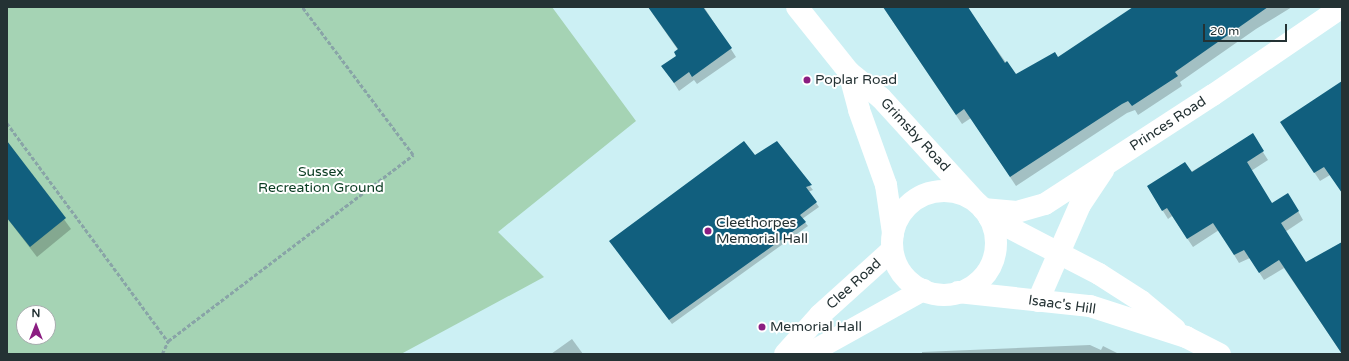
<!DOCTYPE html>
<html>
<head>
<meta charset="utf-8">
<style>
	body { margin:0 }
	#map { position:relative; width:1349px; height:361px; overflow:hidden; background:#ccf0f4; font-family:"Varela Round",sans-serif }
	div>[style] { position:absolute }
	.green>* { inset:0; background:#a5d3b4 }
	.shadow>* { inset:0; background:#0003 }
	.building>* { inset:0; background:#115f7e }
	.path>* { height:2.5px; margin-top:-1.25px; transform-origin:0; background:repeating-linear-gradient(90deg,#89a4a7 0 4px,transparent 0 6px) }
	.street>* { height:22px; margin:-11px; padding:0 11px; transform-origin:11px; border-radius:11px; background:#fff }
	.primary>* { height:22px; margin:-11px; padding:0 11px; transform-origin:11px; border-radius:11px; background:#fff }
	.primary>.ring { margin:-11px; padding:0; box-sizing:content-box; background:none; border:22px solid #fff; border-radius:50% }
	.dots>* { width:11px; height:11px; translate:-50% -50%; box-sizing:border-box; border:2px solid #fff; border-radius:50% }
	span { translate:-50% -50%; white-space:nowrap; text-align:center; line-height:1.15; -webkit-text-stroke:4px #fff; paint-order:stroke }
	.poi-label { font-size:14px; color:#243234 }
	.left { translate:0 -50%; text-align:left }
	.street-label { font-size:14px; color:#243234 }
	.park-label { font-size:14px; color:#0b3d23 }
	.frame { position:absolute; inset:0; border:8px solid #243234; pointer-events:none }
	.north { position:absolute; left:16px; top:305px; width:40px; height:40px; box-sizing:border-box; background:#fff; border:1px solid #a7adae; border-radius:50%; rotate:0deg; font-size:11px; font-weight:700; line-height:16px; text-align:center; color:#243234 }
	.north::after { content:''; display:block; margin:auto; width:14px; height:18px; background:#8b1d81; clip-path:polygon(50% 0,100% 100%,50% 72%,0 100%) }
	.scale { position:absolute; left:1203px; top:24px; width:84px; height:18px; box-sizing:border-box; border:2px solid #243234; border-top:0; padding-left:5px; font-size:12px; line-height:14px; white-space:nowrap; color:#243234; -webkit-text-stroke:3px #fff; paint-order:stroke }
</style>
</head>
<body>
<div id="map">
	<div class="green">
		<div style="clip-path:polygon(evenodd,7px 7px,552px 7px,636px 121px,498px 232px,544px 277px,401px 354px,7px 354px,7px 7px,24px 313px,48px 313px,48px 337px,24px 337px,24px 313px)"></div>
	</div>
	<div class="shadow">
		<div style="clip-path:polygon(648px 7px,704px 7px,736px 57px,697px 84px,694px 80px,679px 91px,663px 66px,677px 56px,678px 50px)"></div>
		<div style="clip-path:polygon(883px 7px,966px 7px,1015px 75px,1057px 58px,1135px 7px,1292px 7px,1256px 29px,1180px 82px,1182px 86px,1138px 115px,1135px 110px,1127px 113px,1016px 186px,971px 118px,962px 124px)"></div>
		<div style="clip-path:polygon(1342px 83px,1342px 187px,1330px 175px,1320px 181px,1286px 130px)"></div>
		<div style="clip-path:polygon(1252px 135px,1268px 160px,1251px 171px,1272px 204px,1298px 211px,1303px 220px,1285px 232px,1306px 264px,1342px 242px,1342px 354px,1284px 268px,1264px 280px,1250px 258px,1239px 263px,1219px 230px,1193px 247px,1172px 216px,1168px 219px,1153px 195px)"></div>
		<div style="clip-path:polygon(7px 141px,71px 229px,37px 257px,7px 218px)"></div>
		<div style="clip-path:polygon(777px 143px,813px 190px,808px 192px,819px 207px,802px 219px,808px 226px,672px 324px,613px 245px)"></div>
		<div style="clip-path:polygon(572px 339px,583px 354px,551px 354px)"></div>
		<div style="clip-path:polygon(1090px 345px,1101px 350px,1103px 346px,1119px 354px,922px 354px,922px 352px)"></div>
	</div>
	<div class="building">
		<div style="clip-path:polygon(648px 7px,703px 7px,732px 48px,692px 77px,689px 72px,674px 83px,661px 66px,676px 56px,674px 52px,678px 49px)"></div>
		<div style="clip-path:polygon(883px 7px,968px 7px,1005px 63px,1007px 61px,1016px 74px,1055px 52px,1058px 57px,1133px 7px,1268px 7px,1175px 72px,1178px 76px,1132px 106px,1128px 101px,1122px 104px,1010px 177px,964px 109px,956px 115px)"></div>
		<div style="clip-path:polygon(1342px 81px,1342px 193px,1324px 167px,1314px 173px,1280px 122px)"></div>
		<div style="clip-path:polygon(1253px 133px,1264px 151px,1247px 162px,1272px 203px,1288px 193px,1299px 211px,1281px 223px,1306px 262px,1342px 242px,1342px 354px,1279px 260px,1259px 273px,1244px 250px,1234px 255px,1213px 223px,1187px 239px,1167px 208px,1162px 211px,1147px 186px,1185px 162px,1192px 172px)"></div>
		<div style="clip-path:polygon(7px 141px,66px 218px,30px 247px,7px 218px)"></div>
		<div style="clip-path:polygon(744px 141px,755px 155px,777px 141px,812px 185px,806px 187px,817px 202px,800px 215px,806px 222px,669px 320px,609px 241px)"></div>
	</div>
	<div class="path">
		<div style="left:7px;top:123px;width:271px;rotate:53.6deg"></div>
		<div style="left:168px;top:341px;width:308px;rotate:-37.2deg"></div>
		<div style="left:413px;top:155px;width:185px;rotate:-126.9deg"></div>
		<div style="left:162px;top:354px;width:14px;rotate:-65deg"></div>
	</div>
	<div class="street">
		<div style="left:983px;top:209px;width:34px;rotate:5deg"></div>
		<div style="left:1017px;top:212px;width:29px;rotate:-16deg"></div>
		<div style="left:1045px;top:204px;width:200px;rotate:-33deg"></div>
		<div style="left:1213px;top:95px;width:156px;rotate:-34.3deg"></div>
		<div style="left:1038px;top:301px;width:105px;rotate:-66.4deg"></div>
		<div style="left:1080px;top:205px;width:43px;rotate:-56.3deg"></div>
	</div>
	<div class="primary">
		<div style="left:797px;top:7px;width:83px;rotate:51.3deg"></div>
		<div style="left:849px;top:72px;width:41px;rotate:39.1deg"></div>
		<div style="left:881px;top:98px;width:138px;rotate:47.6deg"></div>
		<div style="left:849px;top:72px;width:39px;rotate:75deg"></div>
		<div style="left:859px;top:110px;width:80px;rotate:70.2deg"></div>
		<div style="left:886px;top:185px;width:49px;rotate:81.7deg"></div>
		<div class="ring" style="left:892px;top:191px;width:82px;height:82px"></div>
		<div style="left:989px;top:217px;width:124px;rotate:27.4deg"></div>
		<div style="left:1099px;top:274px;width:50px;rotate:32.7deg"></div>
		<div style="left:1141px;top:301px;width:44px;rotate:39.5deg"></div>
		<div style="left:958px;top:292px;width:133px;rotate:6.1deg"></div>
		<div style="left:1090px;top:306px;width:101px;rotate:17.9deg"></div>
		<div style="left:1186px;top:337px;width:38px;rotate:27deg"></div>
		<div style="left:785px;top:354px;width:52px;rotate:-48.1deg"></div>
		<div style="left:820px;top:315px;width:97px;rotate:-42.1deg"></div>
		<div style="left:808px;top:354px;width:132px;rotate:-29.1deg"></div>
	</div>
	<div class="dots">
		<div style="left:807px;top:80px;background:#8b1d81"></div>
		<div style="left:708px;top:231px;background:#8b1d81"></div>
		<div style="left:762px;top:327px;background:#8b1d81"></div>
	</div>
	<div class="poi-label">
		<span class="left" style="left:815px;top:80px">Poplar Road</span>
		<span class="left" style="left:716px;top:231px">Cleethorpes<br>Memorial Hall</span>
		<span class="left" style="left:770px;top:327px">Memorial Hall</span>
	</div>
	<div class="street-label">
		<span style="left:1168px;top:124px;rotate:-33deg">Princes Road</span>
		<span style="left:915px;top:135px;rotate:47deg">Grimsby Road</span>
		<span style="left:854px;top:284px;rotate:-42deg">Clee Road</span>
		<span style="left:1062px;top:305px;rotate:8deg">Isaac's Hill</span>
	</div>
	<div class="park-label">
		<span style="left:321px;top:180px">Sussex<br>Recreation Ground</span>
	</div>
	<div class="frame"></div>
	<div class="north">N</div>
	<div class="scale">20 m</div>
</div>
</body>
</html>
